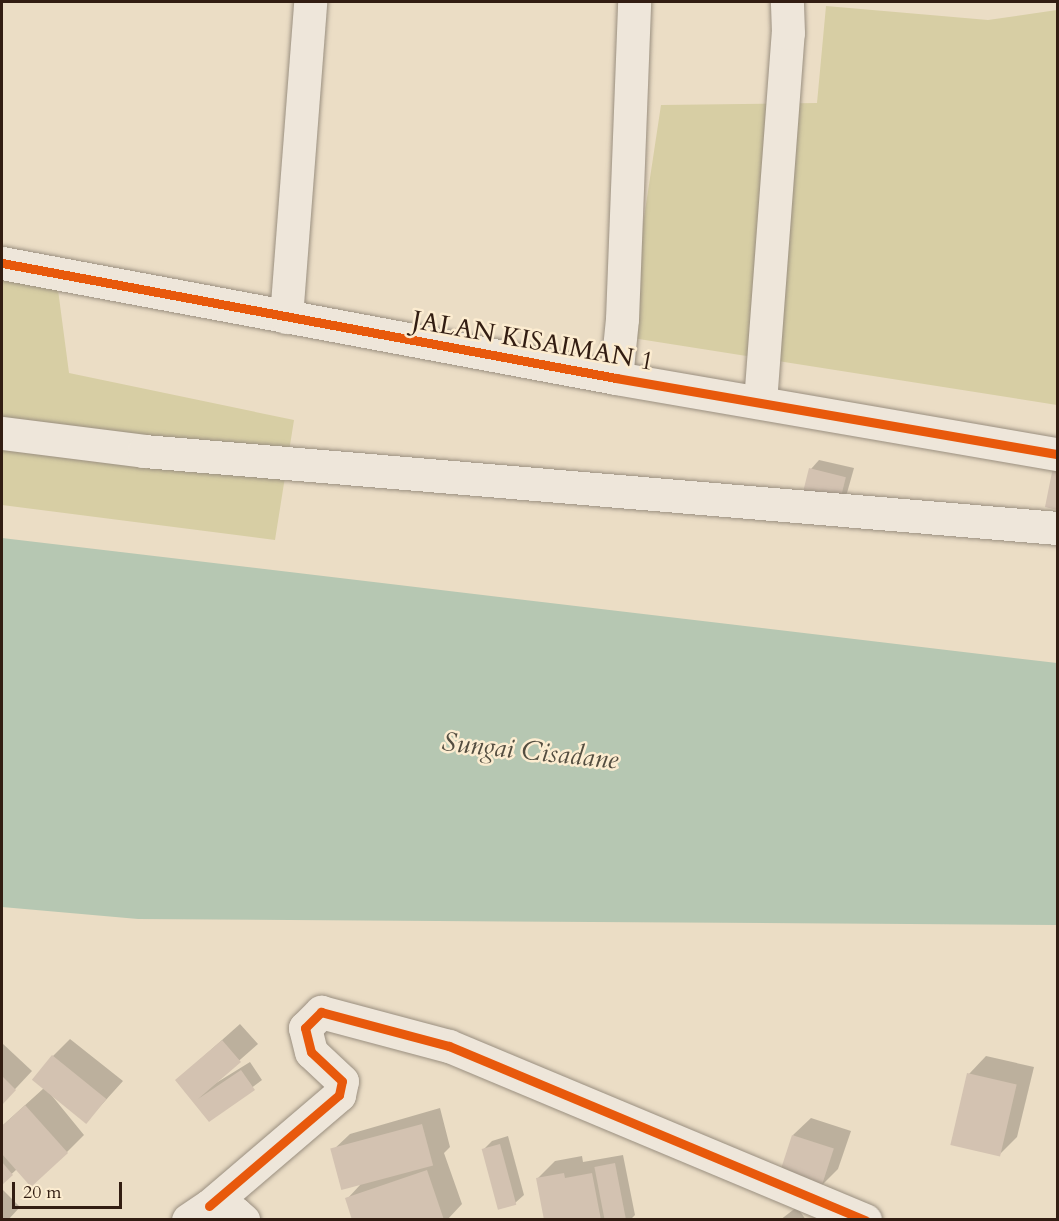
<!DOCTYPE html>
<html>
<head>
<meta charset="utf-8">
<style>
	body { margin:0 }
	#map { position:relative; width:1059px; height:1221px; overflow:hidden; background:#ebddc5; font-family:Cardo,serif }
	div>[style] { position:absolute }
	.green>* { inset:0; background:#d7cea4 }
	.water>* { inset:0; background:#b6c7b2 }
	.shadow>* { inset:0; background:#0003 }
	.building>* { inset:0; background:#d3c2b1; transform-origin:0 0 }
	.roads { filter:drop-shadow(0 0 2px #9a8f80) drop-shadow(0 0 2px #9a8f80) }
	.street>* { height:33px; margin:-16.5px; padding:0 16.5px; transform-origin:16.5px; border-radius:16.5px; background:#eee6da }
	.cycleway>* { height:9px; margin:-4.5px; padding:0 4.5px; transform-origin:4.5px; border-radius:4.5px; background:#e8590c }
	span { translate:-50% -50%; white-space:nowrap; text-align:center; line-height:1.15; -webkit-text-stroke:5px #fcecd0; paint-order:stroke }
	.street-label { font-size:26px; color:#321d12 }
	.water-label { font-size:27px; color:#534d40; font-style:italic }
	.frame { position:absolute; inset:0; border:3px solid #321d12; pointer-events:none }
	.scale { position:absolute; left:12px; top:1182px; width:110px; height:27px; box-sizing:border-box; border:3px solid #321d12; border-top:0; padding-left:8px; font-size:18px; line-height:21px; white-space:nowrap; color:#321d12; -webkit-text-stroke:4px #fcecd0; paint-order:stroke }
</style>
</head>
<body>
<div id="map">
	<div class="green">
		<div style="clip-path:polygon(826px 6px,988px 20px,1057px 10px,1057px 405px,626px 337px,661px 105px,817px 103px)"></div>
		<div style="clip-path:polygon(2px 257px,55px 267px,69px 373px,294px 420px,275px 540px,2px 505px)"></div>
	</div>
	<div class="water">
		<div style="clip-path:polygon(2px 538px,1057px 663px,1057px 925px,138px 919px,2px 907px)"></div>
	</div>
	<div class="shadow">
		<div style="clip-path:polygon(819px 460px,854px 468px,847px 493px,839px 502px,811px 469px)"></div>
		<div style="clip-path:polygon(240px 1024px,258px 1044px,208px 1088px,250px 1062px,262px 1080px,209px 1120px,177px 1080px)"></div>
		<div style="clip-path:polygon(70px 1039px,123px 1081px,86px 1122px,48px 1091px,84px 1135px,67px 1152px,17px 1169px,2px 1183px,2px 1126px,44px 1088px,53px 1056px)"></div>
		<div style="clip-path:polygon(2px 1043px,32px 1071px,2px 1103px)"></div>
		<div style="clip-path:polygon(986px 1056px,1034px 1067px,1017px 1137px,999px 1155px,969px 1074px)"></div>
		<div style="clip-path:polygon(440px 1108px,450px 1147px,444px 1153px,462px 1204px,447px 1220px,354px 1220px,347px 1199px,360px 1185px,332px 1151px,350px 1134px)"></div>
		<div style="clip-path:polygon(811px 1118px,851px 1131px,838px 1169px,820px 1187px,793px 1135px)"></div>
		<div style="clip-path:polygon(508px 1136px,524px 1195px,515px 1203px,484px 1149px,492px 1141px)"></div>
		<div style="clip-path:polygon(623px 1155px,635px 1215px,630px 1220px,545px 1220px,537px 1179px,555px 1161px,582px 1156px,583px 1162px)"></div>
		<div style="clip-path:polygon(2px 1189px,20px 1207px,8px 1220px,2px 1220px)"></div>
		<div style="clip-path:polygon(797px 1207px,806px 1220px,780px 1220px)"></div>
	</div>
	<div class="building">
		<div style="clip-path:polygon(1053px 467px,1058px 468px,1058px 510px,1045px 507px)"></div>
		<div style="left:809px;top:468px;width:38px;height:28px;rotate:14deg"></div>
		<div style="clip-path:polygon(222px 1040px,241px 1062px,198px 1099px,241px 1070px,255px 1090px,209px 1122px,175px 1080px)"></div>
		<div style="left:52px;top:1055px;width:70px;height:32px;rotate:39deg"></div>
		<div style="left:967px;top:1073px;width:51px;height:74px;rotate:13deg"></div>
		<div style="clip-path:polygon(2px 1076px,16px 1090px,2px 1105px)"></div>
		<div style="clip-path:polygon(25px 1105px,68px 1153px,31px 1187px,2px 1154px,2px 1126px)"></div>
		<div style="left:422px;top:1124px;width:43px;height:95px;rotate:75deg"></div>
		<div style="left:792px;top:1135px;width:44px;height:41px;rotate:18deg"></div>
		<div style="left:500px;top:1144px;width:63px;height:19px;rotate:75deg"></div>
		<div style="clip-path:polygon(2px 1162px,13px 1175px,2px 1185px)"></div>
		<div style="left:615px;top:1163px;width:58px;height:21px;rotate:79deg"></div>
		<div style="clip-path:polygon(427px 1170px,444px 1220px,352px 1220px,345px 1198px)"></div>
		<div style="clip-path:polygon(564px 1173px,565px 1178px,592px 1173px,601px 1220px,544px 1220px,536px 1178px)"></div>
	</div>
	<div class="roads">
		<div class="street">
			<div style="left:2px;top:263px;width:625px;rotate:10.61deg"></div>
			<div style="left:616px;top:378px;width:448px;rotate:9.8deg"></div>
			<div style="left:286px;top:317px;width:316px;rotate:-85.6deg"></div>
			<div style="left:616px;top:378px;width:59px;rotate:-84.2deg"></div>
			<div style="left:622px;top:319px;width:317px;rotate:-87.8deg"></div>
			<div style="left:760px;top:402px;width:370px;rotate:-85.7deg"></div>
			<div style="left:788px;top:33px;width:31px;rotate:-92deg"></div>
			<div style="left:2px;top:433px;width:143px;rotate:7.2deg"></div>
			<div style="left:144px;top:451px;width:917px;rotate:4.82deg"></div>
			<div style="left:209px;top:1206px;width:171px;rotate:-40.5deg"></div>
			<div style="left:339px;top:1095px;width:14px;rotate:-78deg"></div>
			<div style="left:342px;top:1081px;width:42px;rotate:-136.9deg"></div>
			<div style="left:311px;top:1052px;width:25px;rotate:-104deg"></div>
			<div style="left:305px;top:1028px;width:23px;rotate:-45deg"></div>
			<div style="left:321px;top:1012px;width:132px;rotate:14.9deg"></div>
			<div style="left:449px;top:1046px;width:451px;rotate:22.7deg"></div>
			<div style="left:188px;top:1220px;width:25px;rotate:-34deg"></div>
			<div style="left:209px;top:1206px;width:27px;rotate:15deg"></div>
			<div style="left:235px;top:1213px;width:11px;rotate:41deg"></div>
		</div>
	</div>
	<div class="cycleway">
		<div style="left:2px;top:263px;width:625px;rotate:10.61deg"></div>
		<div style="left:616px;top:378px;width:448px;rotate:9.8deg"></div>
		<div style="left:209px;top:1206px;width:171px;rotate:-40.5deg"></div>
		<div style="left:339px;top:1095px;width:14px;rotate:-78deg"></div>
		<div style="left:342px;top:1081px;width:42px;rotate:-136.9deg"></div>
		<div style="left:311px;top:1052px;width:25px;rotate:-104deg"></div>
		<div style="left:305px;top:1028px;width:23px;rotate:-45deg"></div>
		<div style="left:321px;top:1012px;width:132px;rotate:14.9deg"></div>
		<div style="left:449px;top:1046px;width:451px;rotate:22.7deg"></div>
	</div>
	<div class="street-label">
		<span style="left:533px;top:341px;rotate:10deg">JALAN KISAIMAN 1</span>
	</div>
	<div class="water-label">
		<span style="left:530px;top:751px;rotate:6deg">Sungai Cisadane</span>
	</div>
	<div class="frame"></div>
	<div class="scale">20 m</div>
</div>
</body>
</html>
